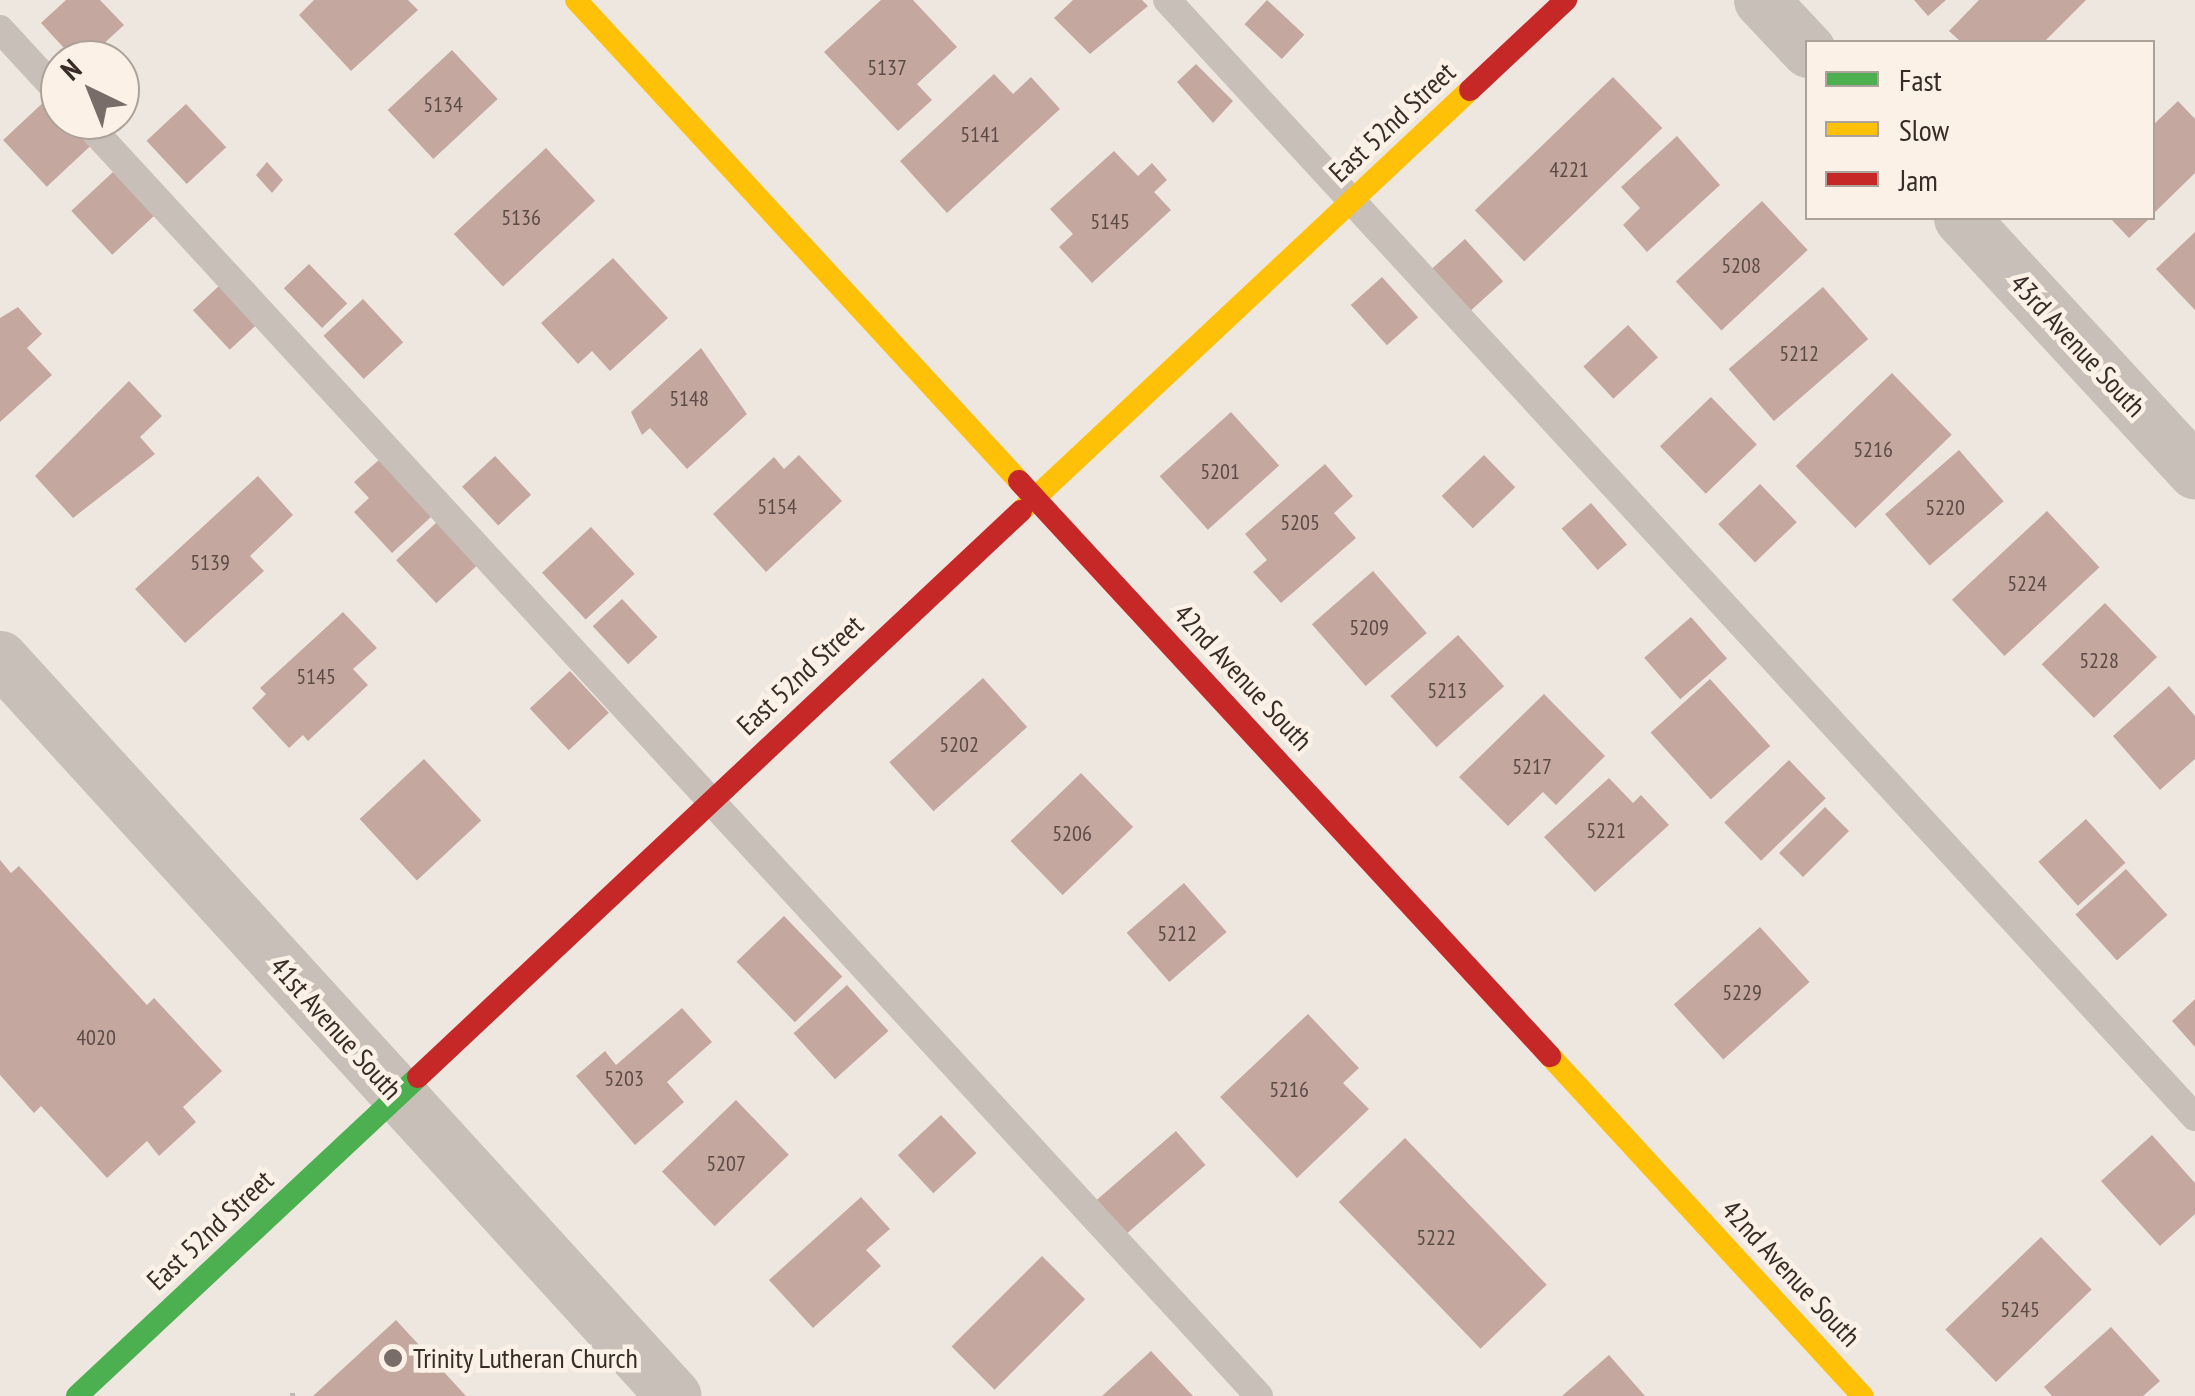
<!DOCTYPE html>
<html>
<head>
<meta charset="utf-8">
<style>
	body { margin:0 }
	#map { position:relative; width:2195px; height:1396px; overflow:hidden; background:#eee7e0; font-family:"PT Sans Narrow",sans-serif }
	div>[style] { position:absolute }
	.building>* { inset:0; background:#c4a8a0; transform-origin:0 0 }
	.path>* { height:6px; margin-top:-3px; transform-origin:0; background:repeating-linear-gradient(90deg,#c0b7b2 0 5px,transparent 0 10px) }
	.lane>* { height:28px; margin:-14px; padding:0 14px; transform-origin:14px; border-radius:14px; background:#c8bfb9 }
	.street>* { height:55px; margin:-27.5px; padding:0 27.5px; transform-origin:27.5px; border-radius:27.5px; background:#c8bfb9 }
	.fast>* { height:22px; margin:-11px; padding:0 11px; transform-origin:11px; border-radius:11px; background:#4caf50 }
	.slow>* { height:22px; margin:-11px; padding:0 11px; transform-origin:11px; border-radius:11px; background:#ffc107 }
	.jam>* { height:22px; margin:-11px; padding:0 11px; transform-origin:11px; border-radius:11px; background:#c62828 }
	.dots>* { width:28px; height:28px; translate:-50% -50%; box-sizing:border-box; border:5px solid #fbf1e7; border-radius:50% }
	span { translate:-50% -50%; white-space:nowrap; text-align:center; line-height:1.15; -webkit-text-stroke:9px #fbf1e7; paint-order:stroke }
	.number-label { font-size:22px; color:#5c4a45 }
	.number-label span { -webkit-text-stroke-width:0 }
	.street-label { font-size:28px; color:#392b27 }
	.poi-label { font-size:28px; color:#392b27 }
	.left { translate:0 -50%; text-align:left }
	.legend { position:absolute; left:1805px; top:40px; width:350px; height:180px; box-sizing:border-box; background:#fbf1e7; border:2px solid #ada29a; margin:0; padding:12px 18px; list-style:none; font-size:30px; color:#392b27 }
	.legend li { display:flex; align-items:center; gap:20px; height:50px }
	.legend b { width:50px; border:2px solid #ada29a }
	.north { position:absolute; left:40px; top:40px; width:100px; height:100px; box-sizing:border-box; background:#fbf1e7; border:2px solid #ada29a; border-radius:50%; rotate:317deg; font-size:28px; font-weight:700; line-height:40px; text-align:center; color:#392b27 }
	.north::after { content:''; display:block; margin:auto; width:35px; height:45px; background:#786d68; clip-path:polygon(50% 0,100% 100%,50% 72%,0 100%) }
</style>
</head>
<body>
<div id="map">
	<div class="building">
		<div style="clip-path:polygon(66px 0,100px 0,124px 25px,86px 60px,75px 60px,41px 23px)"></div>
		<div style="clip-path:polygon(314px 0,408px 0,418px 10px,351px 71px,299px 15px)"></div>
		<div style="clip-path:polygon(881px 0,913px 0,957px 47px,917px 84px,932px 100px,898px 131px,824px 52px)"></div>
		<div style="clip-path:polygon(1073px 0,1142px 0,1148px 6px,1090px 54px,1054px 18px)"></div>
		<div style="left:1267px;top:0;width:51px;height:33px;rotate:43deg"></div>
		<div style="clip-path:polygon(1914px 0,1946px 0,1928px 16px)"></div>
		<div style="clip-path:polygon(1979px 0,2086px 0,2044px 42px,1961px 42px,1949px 31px)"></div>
		<div style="left:452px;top:50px;width:67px;height:88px;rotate:47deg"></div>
		<div style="clip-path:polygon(1196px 64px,1233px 101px,1213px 123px,1177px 82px)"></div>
		<div style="clip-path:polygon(994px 74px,1013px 94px,1031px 77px,1060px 109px,947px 213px,900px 161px)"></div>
		<div style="left:1613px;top:77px;width:71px;height:192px;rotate:46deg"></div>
		<div style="left:47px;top:99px;width:64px;height:60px;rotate:47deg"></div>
		<div style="clip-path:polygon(2178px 101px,2195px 119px,2195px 173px,2152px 215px,2152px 126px)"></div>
		<div style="left:186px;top:104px;width:59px;height:54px;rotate:47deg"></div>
		<div style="clip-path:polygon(1677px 136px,1720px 185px,1647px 252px,1623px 225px,1640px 208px,1621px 187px)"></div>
		<div style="left:546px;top:148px;width:72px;height:126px;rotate:47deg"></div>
		<div style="clip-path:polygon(1114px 151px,1138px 176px,1152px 163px,1167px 180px,1154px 192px,1171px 210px,1092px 283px,1059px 247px,1073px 234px,1050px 209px)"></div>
		<div style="clip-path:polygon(267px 162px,283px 180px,272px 193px,256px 175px)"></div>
		<div style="left:113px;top:172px;width:60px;height:57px;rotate:47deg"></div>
		<div style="left:1762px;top:201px;width:67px;height:118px;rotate:47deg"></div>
		<div style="clip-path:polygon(2110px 218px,2150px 218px,2129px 238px)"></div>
		<div style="clip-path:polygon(2195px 232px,2195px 310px,2156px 269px)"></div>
		<div style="left:1465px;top:239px;width:57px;height:48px;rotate:48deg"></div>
		<div style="clip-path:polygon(613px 258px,668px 318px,610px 371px,592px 351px,578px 364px,541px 323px)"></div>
		<div style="left:309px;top:264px;width:55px;height:35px;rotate:46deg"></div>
		<div style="left:1382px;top:277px;width:54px;height:42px;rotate:48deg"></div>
		<div style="left:220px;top:285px;width:54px;height:37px;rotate:47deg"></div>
		<div style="left:1823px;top:287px;width:69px;height:125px;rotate:49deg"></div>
		<div style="left:363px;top:299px;width:59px;height:54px;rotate:47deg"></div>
		<div style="clip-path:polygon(18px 307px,42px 334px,27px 348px,52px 375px,0 422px,0 318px)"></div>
		<div style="left:1628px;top:325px;width:44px;height:61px;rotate:47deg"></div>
		<div style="clip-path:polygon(701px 348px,747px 414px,687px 469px,650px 428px,642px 435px,631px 412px)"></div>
		<div style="left:1892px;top:373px;width:86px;height:134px;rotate:46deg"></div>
		<div style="clip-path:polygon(129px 381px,162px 416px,140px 437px,155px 454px,73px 518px,35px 476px)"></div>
		<div style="left:1711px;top:397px;width:66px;height:71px;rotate:46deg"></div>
		<div style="left:1231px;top:412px;width:72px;height:96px;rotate:48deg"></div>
		<div style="left:1959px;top:450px;width:68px;height:98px;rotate:49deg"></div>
		<div style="clip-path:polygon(799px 455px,842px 501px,766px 572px,713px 514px,774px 457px,784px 469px)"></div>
		<div style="left:1484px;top:455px;width:45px;height:59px;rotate:46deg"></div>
		<div style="left:495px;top:456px;width:53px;height:45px;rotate:47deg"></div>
		<div style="clip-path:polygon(380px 459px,432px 516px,392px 553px,354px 512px,369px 498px,354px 482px)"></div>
		<div style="clip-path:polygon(1325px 464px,1353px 496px,1334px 513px,1356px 538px,1281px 603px,1253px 572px,1267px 560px,1245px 534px)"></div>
		<div style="clip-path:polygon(258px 476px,293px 515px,250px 556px,264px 571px,185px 643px,135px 589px)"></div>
		<div style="left:1760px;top:484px;width:53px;height:58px;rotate:46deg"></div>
		<div style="left:1591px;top:503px;width:55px;height:39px;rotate:49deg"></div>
		<div style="left:2047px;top:511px;width:77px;height:130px;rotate:47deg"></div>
		<div style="left:437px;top:522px;width:59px;height:56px;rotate:47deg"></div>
		<div style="left:591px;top:527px;width:64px;height:67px;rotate:47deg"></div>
		<div style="left:1373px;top:571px;width:82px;height:81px;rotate:49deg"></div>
		<div style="left:622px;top:599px;width:52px;height:40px;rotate:47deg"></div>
		<div style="left:2105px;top:603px;width:75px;height:88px;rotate:46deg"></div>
		<div style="clip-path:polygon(343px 612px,377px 648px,353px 669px,368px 685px,308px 741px,303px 735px,289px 748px,252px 708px,266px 694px,260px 688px)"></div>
		<div style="left:1691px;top:617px;width:55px;height:62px;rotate:49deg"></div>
		<div style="left:1458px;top:635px;width:69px;height:91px;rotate:48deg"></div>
		<div style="left:570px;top:671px;width:57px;height:55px;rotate:47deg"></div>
		<div style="left:983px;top:678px;width:66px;height:126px;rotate:48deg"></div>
		<div style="left:1710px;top:679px;width:90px;height:80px;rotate:48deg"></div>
		<div style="clip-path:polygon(2169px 686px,2195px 716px,2195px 759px,2160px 790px,2113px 736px)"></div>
		<div style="clip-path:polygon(1544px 694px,1605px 756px,1556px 805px,1543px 792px,1508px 826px,1459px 777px)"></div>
		<div style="left:424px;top:759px;width:84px;height:88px;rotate:47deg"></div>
		<div style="left:1789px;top:760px;width:53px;height:90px;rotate:46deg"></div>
		<div style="left:1081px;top:773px;width:75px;height:98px;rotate:46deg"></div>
		<div style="clip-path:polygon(1609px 778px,1633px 803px,1641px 795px,1669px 825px,1595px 892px,1544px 837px)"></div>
		<div style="left:1825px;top:807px;width:34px;height:65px;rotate:45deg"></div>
		<div style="left:2086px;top:819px;width:59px;height:64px;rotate:48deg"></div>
		<div style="clip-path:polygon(0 860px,11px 873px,19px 866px,147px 1005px,154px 998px,222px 1071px,183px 1107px,196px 1122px,159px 1156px,147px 1141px,107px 1178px,41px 1106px,34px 1113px,0 1075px)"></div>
		<div style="left:2126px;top:869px;width:62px;height:68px;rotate:48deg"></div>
		<div style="left:1184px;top:883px;width:65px;height:76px;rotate:49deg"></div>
		<div style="left:784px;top:916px;width:84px;height:66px;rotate:46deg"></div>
		<div style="left:1760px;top:927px;width:74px;height:116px;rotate:48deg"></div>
		<div style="left:847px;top:985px;width:62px;height:72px;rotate:48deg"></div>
		<div style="clip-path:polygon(2195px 999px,2195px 1047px,2172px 1021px)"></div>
		<div style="clip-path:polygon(682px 1008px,712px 1042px,667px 1082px,684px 1102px,635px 1145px,576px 1076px,605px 1051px,616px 1065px)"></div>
		<div style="clip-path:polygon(1308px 1014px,1359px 1068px,1343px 1083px,1369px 1109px,1297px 1178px,1220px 1097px)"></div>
		<div style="left:736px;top:1100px;width:76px;height:103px;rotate:46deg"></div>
		<div style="left:941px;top:1115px;width:52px;height:59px;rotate:47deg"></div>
		<div style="left:1176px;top:1131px;width:45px;height:110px;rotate:49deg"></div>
		<div style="clip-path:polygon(2152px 1135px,2195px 1183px,2195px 1214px,2160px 1246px,2101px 1181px)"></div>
		<div style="left:1405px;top:1138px;width:204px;height:92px;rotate:46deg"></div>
		<div style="clip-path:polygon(861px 1197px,890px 1229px,866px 1250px,881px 1266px,813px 1328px,769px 1280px)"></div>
		<div style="left:2041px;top:1237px;width:73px;height:133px;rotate:46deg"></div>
		<div style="left:1042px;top:1256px;width:61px;height:128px;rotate:45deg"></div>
		<div style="clip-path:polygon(396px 1320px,466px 1396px,313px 1396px)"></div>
		<div style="clip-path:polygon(2111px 1327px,2160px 1381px,2143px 1396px,2052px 1396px,2044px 1387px)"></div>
		<div style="clip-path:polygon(1151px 1351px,1193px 1396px,1102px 1396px)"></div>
		<div style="clip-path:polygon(1609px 1355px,1645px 1396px,1562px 1396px)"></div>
	</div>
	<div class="path">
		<div style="left:290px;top:1396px;width:10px"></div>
	</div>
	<div class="lane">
		<div style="left:1167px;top:0;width:1518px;rotate:47.38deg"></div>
		<div style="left:0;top:29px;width:88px;rotate:47.3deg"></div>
		<div style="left:84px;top:120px;width:1735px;rotate:47.36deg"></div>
	</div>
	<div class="street">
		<div style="left:1761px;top:0;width:69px;rotate:46.8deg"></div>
		<div style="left:1961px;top:218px;width:345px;rotate:47.3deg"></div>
		<div style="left:0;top:658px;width:999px;rotate:47.6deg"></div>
	</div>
	<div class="fast">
		<div style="left:77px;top:1396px;width:467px;rotate:-43.1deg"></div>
	</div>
	<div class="slow">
		<div style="left:576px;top:0;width:654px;rotate:47.35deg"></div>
		<div style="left:1021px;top:511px;width:616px;rotate:-43.16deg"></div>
		<div style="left:1550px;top:1056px;width:462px;rotate:47.4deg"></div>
	</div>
	<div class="jam">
		<div style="left:1470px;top:90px;width:132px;rotate:-43.2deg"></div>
		<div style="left:1019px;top:481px;width:783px;rotate:47.28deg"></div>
		<div style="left:418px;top:1077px;width:827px;rotate:-43.19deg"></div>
	</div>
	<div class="dots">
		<div style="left:393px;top:1358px;background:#786d68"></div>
	</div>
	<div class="number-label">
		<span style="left:887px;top:68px">5137</span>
		<span style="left:443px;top:105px">5134</span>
		<span style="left:980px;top:135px">5141</span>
		<span style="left:1569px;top:170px">4221</span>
		<span style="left:521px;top:218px">5136</span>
		<span style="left:1110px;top:222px">5145</span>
		<span style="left:1741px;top:266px">5208</span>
		<span style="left:1799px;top:354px">5212</span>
		<span style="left:689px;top:399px">5148</span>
		<span style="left:1873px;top:450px">5216</span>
		<span style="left:1220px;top:472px">5201</span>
		<span style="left:777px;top:507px">5154</span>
		<span style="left:1945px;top:508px">5220</span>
		<span style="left:1300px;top:523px">5205</span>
		<span style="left:210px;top:563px">5139</span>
		<span style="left:2027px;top:584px">5224</span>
		<span style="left:1369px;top:628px">5209</span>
		<span style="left:2099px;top:661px">5228</span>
		<span style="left:316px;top:677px">5145</span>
		<span style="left:1447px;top:691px">5213</span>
		<span style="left:959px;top:745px">5202</span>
		<span style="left:1532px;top:767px">5217</span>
		<span style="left:1606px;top:831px">5221</span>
		<span style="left:1072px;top:834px">5206</span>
		<span style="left:1177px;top:934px">5212</span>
		<span style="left:1742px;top:993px">5229</span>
		<span style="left:96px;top:1038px">4020</span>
		<span style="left:624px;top:1079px">5203</span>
		<span style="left:1289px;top:1090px">5216</span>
		<span style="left:726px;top:1164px">5207</span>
		<span style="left:1436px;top:1238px">5222</span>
		<span style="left:2020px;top:1310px">5245</span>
	</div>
	<div class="street-label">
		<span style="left:1392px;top:122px;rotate:-43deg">East 52nd Street</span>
		<span style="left:2078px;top:345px;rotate:47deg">43rd Avenue South</span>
		<span style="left:800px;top:675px;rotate:-43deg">East 52nd Street</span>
		<span style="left:1243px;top:677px;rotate:47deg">42nd Avenue South</span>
		<span style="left:336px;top:1028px;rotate:48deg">41st Avenue South</span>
		<span style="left:210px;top:1230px;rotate:-43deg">East 52nd Street</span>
		<span style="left:1791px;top:1273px;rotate:47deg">42nd Avenue South</span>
	</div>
	<div class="poi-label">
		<span class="left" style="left:413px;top:1358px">Trinity Lutheran Church</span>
	</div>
	<ul class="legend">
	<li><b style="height:12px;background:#4caf50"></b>Fast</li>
	<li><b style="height:12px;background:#ffc107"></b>Slow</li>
	<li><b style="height:12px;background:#c62828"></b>Jam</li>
	</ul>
	<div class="north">N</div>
</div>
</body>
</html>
